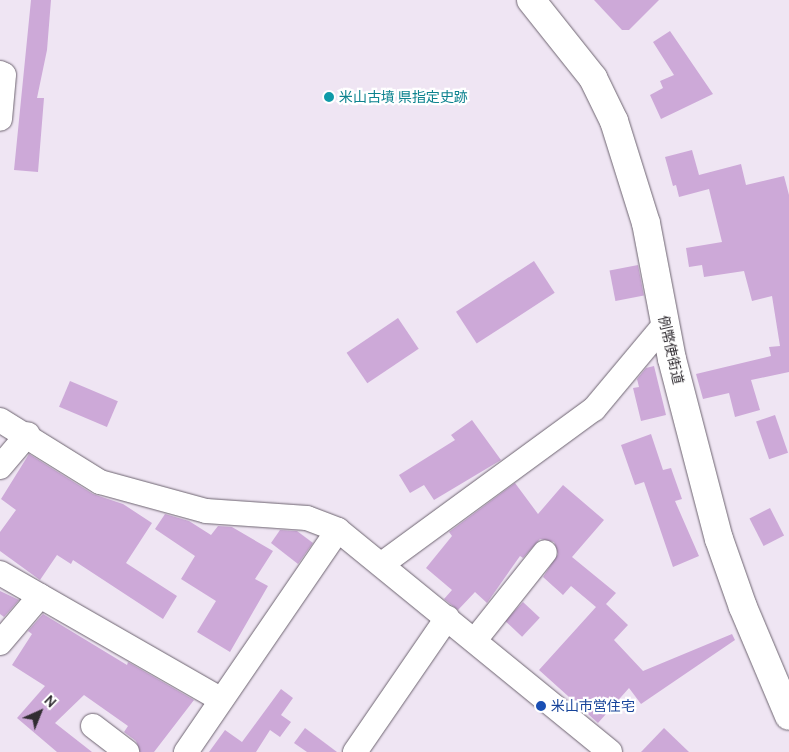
<!DOCTYPE html>
<html>
<head>
<meta charset="utf-8">
<style>
	body { margin:0 }
	#map { position:relative; width:789px; height:752px; overflow:hidden; background:#efe5f3; font-family:Manrope,"Noto Sans JP",sans-serif }
	div>[style] { position:absolute }
	.building>* { inset:0; background:#cda9d8; transform-origin:0 0 }
	.roads { filter:drop-shadow(0 0 1px #6d6470) drop-shadow(0 0 1px #6d6470) }
	.minor>* { height:24px; margin:-12px; padding:0 12px; transform-origin:12px; border-radius:12px; background:#fff }
	.tertiary>* { height:28px; margin:-14px; padding:0 14px; transform-origin:14px; border-radius:14px; background:#fff }
	.dots>* { width:14px; height:14px; translate:-50% -50%; box-sizing:border-box; border:2px solid #fff; border-radius:50% }
	span { translate:-50% -50%; white-space:nowrap; text-align:center; line-height:1.15; -webkit-text-stroke:4.5px #fff; paint-order:stroke }
	.culture-label { font-size:14px; color:#0d838f }
	.left { translate:0 -50%; text-align:left }
	.street-label { font-size:14px; color:#312d32 }
	.transit-label { font-size:14px; color:#164399 }
	.north { position:absolute; left:15px; top:687px; width:50px; height:50px; -webkit-text-stroke:4px #fff; paint-order:stroke; rotate:44deg; font-size:14px; font-weight:700; line-height:20px; text-align:center; color:#312d32 }
	.north::after { content:''; display:block; margin:auto; width:18px; height:22px; background:#312d32; clip-path:polygon(50% 0,100% 100%,50% 72%,0 100%) }
</style>
</head>
<body>
<div id="map">
	<div class="building">
		<div style="clip-path:polygon(31px 0,51px 0,47px 50px,37px 98px,44px 98px,38px 172px,14px 170px)"></div>
		<div style="clip-path:polygon(594px 0,659px 0,629px 30px,622px 30px)"></div>
		<div style="clip-path:polygon(670px 31px,713px 94px,661px 119px,650px 95px,663px 88px,660px 81px,674px 75px,653px 42px)"></div>
		<div style="clip-path:polygon(692px 150px,699px 175px,741px 164px,746px 185px,784px 176px,789px 195px,789px 372px,751px 380px,760px 410px,735px 417px,729px 393px,703px 399px,696px 374px,771px 356px,769px 347px,780px 346px,772px 296px,752px 301px,744px 271px,704px 277px,702px 265px,689px 267px,686px 248px,722px 242px,709px 189px,679px 197px,676px 185px,673px 186px,665px 157px)"></div>
		<div style="left:534px;top:261px;width:38px;height:93px;rotate:57deg"></div>
		<div style="left:638px;top:265px;width:31px;height:29px;rotate:79deg"></div>
		<div style="left:398px;top:318px;width:37px;height:62px;rotate:56deg"></div>
		<div style="clip-path:polygon(654px 366px,666px 415px,641px 421px,633px 388px,639px 387px,637px 379px,646px 368px)"></div>
		<div style="left:70px;top:381px;width:52px;height:28px;rotate:23deg"></div>
		<div style="left:775px;top:415px;width:40px;height:20px;rotate:71deg"></div>
		<div style="clip-path:polygon(472px 420px,501px 460px,434px 500px,424px 485px,410px 493px,399px 475px,455px 440px,451px 435px)"></div>
		<div style="clip-path:polygon(651px 434px,663px 470px,671px 468px,682px 499px,675px 501px,699px 556px,673px 567px,644px 482px,635px 485px,621px 445px)"></div>
		<div style="clip-path:polygon(29px 454px,93px 494px,123px 504px,152px 523px,126px 563px,177px 596px,163px 619px,73px 560px,71px 564px,57px 555px,40px 580px,0 551px,0 532px,16px 510px,1px 499px)"></div>
		<div style="clip-path:polygon(515px 483px,538px 514px,563px 485px,604px 520px,572px 557px,616px 593px,606px 604px,628px 625px,614px 640px,643px 671px,732px 634px,735px 640px,641px 704px,629px 688px,598px 723px,539px 670px,596px 607px,571px 586px,563px 595px,543px 577px,558px 554px,554px 542px,540px 539px,523px 558px,520px 556px,487px 603px,475px 592px,458px 610px,444px 599px,452px 590px,426px 568px,452px 536px,449px 532px)"></div>
		<div style="left:770px;top:508px;width:31px;height:23px;rotate:63deg"></div>
		<div style="clip-path:polygon(165px 514px,189px 521px,211px 535px,218px 526px,232px 527px,273px 551px,255px 579px,268px 586px,230px 652px,197px 632px,216px 601px,181px 579px,195px 556px,155px 529px)"></div>
		<div style="clip-path:polygon(280px 530px,297px 531px,313px 543px,298px 564px,271px 543px)"></div>
		<div style="clip-path:polygon(0 591px,19px 600px,4px 617px,0 614px)"></div>
		<div style="left:523px;top:602px;width:23px;height:26px;rotate:43deg"></div>
		<div style="clip-path:polygon(43px 614px,127px 665px,128px 662px,194px 700px,154px 752px,140px 752px,136px 741px,124px 732px,128px 726px,84px 695px,55px 723px,92px 752px,57px 752px,17px 718px,45px 686px,12px 665px,32px 634px,28px 631px)"></div>
		<div style="clip-path:polygon(281px 689px,293px 698px,281px 715px,291px 722px,280px 737px,270px 730px,256px 752px,209px 752px,225px 730px,242px 742px)"></div>
		<div style="clip-path:polygon(305px 728px,337px 752px,307px 752px,294px 743px)"></div>
		<div style="clip-path:polygon(664px 728px,689px 752px,641px 752px)"></div>
	</div>
	<div class="roads">
		<div class="minor">
			<div style="left:0;top:73px;width:4px;rotate:27deg"></div>
			<div style="left:4px;top:75px;width:44px;rotate:95.2deg"></div>
			<div style="left:0;top:420px;width:118px;rotate:31.8deg"></div>
			<div style="left:100px;top:482px;width:110px;rotate:15.3deg"></div>
			<div style="left:206px;top:511px;width:101px;rotate:4deg"></div>
			<div style="left:307px;top:518px;width:33px;rotate:21deg"></div>
			<div style="left:338px;top:530px;width:351px;rotate:39.2deg"></div>
			<div style="left:0;top:467px;width:43px;rotate:-49.7deg"></div>
			<div style="left:382px;top:564px;width:263px;rotate:-36.2deg"></div>
			<div style="left:594px;top:409px;width:111px;rotate:-50.1deg"></div>
			<div style="left:0;top:573px;width:254px;rotate:29.8deg"></div>
			<div style="left:475px;top:640px;width:112px;rotate:-51.5deg"></div>
			<div style="left:0;top:643px;width:62px;rotate:-49.6deg"></div>
			<div style="left:93px;top:726px;width:43px;rotate:37.4deg"></div>
			<div style="left:186px;top:752px;width:269px;rotate:-55.6deg"></div>
			<div style="left:355px;top:752px;width:163px;rotate:-55.5deg"></div>
		</div>
		<div class="tertiary">
			<div style="left:531px;top:0;width:100px;rotate:51.5deg"></div>
			<div style="left:593px;top:78px;width:48px;rotate:64deg"></div>
			<div style="left:614px;top:121px;width:107px;rotate:72.6deg"></div>
			<div style="left:646px;top:223px;width:138px;rotate:79.2deg"></div>
			<div style="left:672px;top:359px;width:186px;rotate:75.4deg"></div>
			<div style="left:719px;top:539px;width:72px;rotate:70.6deg"></div>
			<div style="left:743px;top:607px;width:118px;rotate:67.1deg"></div>
		</div>
	</div>
	<div class="dots">
		<div style="left:329px;top:97px;background:#0f9aa8"></div>
		<div style="left:541px;top:706px;background:#1a4fb4"></div>
	</div>
	<div class="culture-label">
		<span class="left" style="left:339px;top:97px">米山古墳 県指定史跡</span>
	</div>
	<div class="street-label">
		<span style="left:671px;top:350px;rotate:77deg">例幣使街道</span>
	</div>
	<div class="transit-label">
		<span class="left" style="left:551px;top:706px">米山市営住宅</span>
	</div>
	<div class="north">N</div>
</div>
</body>
</html>
